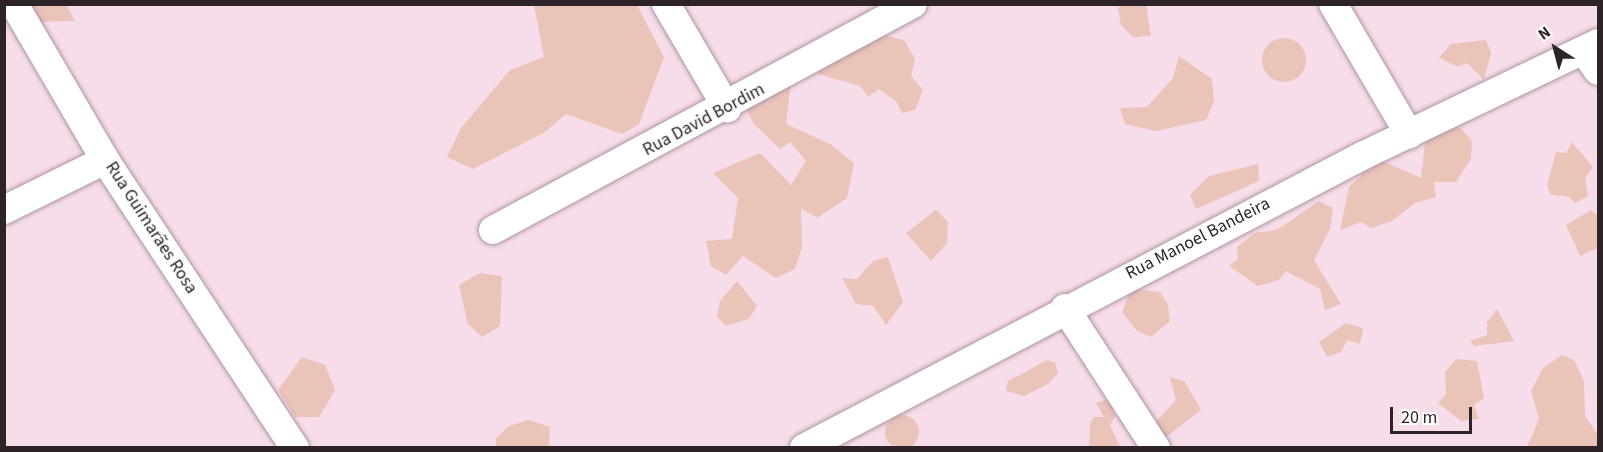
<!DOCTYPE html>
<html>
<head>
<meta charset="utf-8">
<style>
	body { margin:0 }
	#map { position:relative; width:1603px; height:452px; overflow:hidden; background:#f7ddea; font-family:"Source Sans 3",sans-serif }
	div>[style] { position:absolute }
	.green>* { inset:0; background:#eac3b9 }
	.round { border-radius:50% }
	.roads { filter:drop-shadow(0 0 2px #ad95a1) drop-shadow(0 0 2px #ad95a1) }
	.street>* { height:28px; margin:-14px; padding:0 14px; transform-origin:14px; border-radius:14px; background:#fff }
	span { translate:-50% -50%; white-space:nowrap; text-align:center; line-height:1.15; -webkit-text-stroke:6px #fff; paint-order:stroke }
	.street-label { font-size:18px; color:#2d2328 }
	.frame { position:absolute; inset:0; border:6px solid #2d2328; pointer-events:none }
	.north { position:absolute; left:1525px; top:18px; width:60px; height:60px; -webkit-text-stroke:4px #fff; paint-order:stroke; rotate:324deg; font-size:16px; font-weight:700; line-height:24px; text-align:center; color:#2d2328 }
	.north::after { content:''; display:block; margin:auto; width:21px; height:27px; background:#2d2328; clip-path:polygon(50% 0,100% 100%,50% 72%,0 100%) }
	.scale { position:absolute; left:1390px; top:407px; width:82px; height:27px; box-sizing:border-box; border:3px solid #2d2328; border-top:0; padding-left:8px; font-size:18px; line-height:21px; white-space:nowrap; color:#2d2328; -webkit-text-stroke:4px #fff; paint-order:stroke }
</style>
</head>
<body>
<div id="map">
	<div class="green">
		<div style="clip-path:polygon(31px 5px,66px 5px,75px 21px,32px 22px)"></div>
		<div style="clip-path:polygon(534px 5px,637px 5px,664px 57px,639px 124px,622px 134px,566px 114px,545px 132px,473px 169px,447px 157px,461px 128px,510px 70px,544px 57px)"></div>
		<div style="clip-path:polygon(1123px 5px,1146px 5px,1151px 36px,1133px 37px,1121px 25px,1118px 8px)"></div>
		<div style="clip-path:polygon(884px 35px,904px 40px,915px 59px,911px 76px,923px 90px,915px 110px,902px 113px,896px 101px,879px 89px,868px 97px,860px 86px,818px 74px,820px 57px)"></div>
		<div class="round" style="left:1262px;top:38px;width:44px;height:44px"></div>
		<div style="clip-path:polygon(1486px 40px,1491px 53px,1484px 80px,1467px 63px,1458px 67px,1439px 58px,1451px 44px)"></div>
		<div style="clip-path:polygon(1179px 56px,1212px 79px,1214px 101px,1206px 120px,1156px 131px,1125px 124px,1120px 108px,1147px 107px,1173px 78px)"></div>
		<div style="clip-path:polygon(792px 73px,786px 124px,830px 144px,854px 163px,847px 198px,817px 218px,801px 208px,802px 247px,795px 269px,776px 278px,743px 256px,726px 275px,711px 266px,706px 241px,732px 239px,738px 198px,713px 173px,760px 153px,791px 185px,806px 161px,790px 142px,780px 149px,754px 124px,742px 100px)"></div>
		<div style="clip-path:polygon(1442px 126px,1461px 128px,1472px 141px,1471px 159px,1456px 182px,1434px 182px,1436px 197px,1415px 203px,1392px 221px,1371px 228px,1361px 222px,1340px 230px,1349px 187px,1378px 159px,1421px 178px,1425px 143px)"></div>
		<div style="clip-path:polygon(1572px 142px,1593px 167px,1585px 178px,1588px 196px,1575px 203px,1568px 196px,1551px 195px,1547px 185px,1556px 152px,1566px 153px)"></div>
		<div style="clip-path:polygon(1258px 164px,1259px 181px,1196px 209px,1190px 195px,1209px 176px)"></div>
		<div style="clip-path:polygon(1319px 201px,1333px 208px,1330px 229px,1314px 260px,1341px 304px,1325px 310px,1320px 289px,1286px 271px,1279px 280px,1258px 286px,1229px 266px,1238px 259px,1237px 247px,1255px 233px,1277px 230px)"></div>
		<div style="clip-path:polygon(936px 210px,948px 222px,947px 243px,931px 261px,906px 233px)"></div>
		<div style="clip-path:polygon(1591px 210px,1598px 216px,1598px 248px,1580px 256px,1566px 225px)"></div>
		<div style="clip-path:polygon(888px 257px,903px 302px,886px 325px,873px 306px,856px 304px,842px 278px,857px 279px,873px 261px)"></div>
		<div style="clip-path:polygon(480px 273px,502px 276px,500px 326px,482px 337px,468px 324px,459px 285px)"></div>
		<div style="clip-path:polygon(737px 281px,757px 306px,749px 319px,726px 326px,717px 317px,720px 301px)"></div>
		<div style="clip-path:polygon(1131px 289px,1160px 292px,1168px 305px,1170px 321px,1151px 337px,1137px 331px,1122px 312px)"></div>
		<div style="clip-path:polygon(1497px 309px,1514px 341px,1474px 346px,1470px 341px,1487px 335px,1487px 322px)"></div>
		<div style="clip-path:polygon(1346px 323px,1363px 328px,1360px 344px,1347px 340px,1341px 352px,1327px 357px,1319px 342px)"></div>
		<div style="clip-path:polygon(1562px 355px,1574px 360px,1584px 381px,1585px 416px,1598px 435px,1598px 447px,1527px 447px,1539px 419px,1531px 391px,1543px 368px)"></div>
		<div style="clip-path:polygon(302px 357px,325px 365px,335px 390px,319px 417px,295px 417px,278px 390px)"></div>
		<div style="clip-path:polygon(1456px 359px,1477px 361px,1484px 398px,1474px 405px,1479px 419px,1461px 421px,1438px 403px,1446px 394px,1445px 372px)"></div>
		<div style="clip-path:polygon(1047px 360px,1055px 363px,1058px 373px,1048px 384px,1024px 396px,1006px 391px,1008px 381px)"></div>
		<div style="clip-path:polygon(1170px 377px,1185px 382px,1201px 410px,1165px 438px,1151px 427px,1176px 400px)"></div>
		<div style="clip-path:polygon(1105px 400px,1112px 407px,1115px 417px,1110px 425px,1120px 447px,1089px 448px,1090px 424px,1094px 417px,1104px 417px,1096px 403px)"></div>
		<div class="round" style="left:885px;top:415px;width:34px;height:34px"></div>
		<div style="clip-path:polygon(529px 420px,550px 427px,549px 447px,496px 447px,496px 438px,509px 426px)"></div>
	</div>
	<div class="roads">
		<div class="street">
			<div style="left:14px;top:4px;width:181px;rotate:59.7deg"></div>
			<div style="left:105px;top:160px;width:345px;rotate:56.6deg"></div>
			<div style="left:666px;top:4px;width:121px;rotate:59.6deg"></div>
			<div style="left:1333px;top:4px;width:151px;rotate:59.7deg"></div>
			<div style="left:1584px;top:51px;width:24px;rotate:55deg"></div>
			<div style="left:4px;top:210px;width:113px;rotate:-26.3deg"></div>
			<div style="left:493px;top:230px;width:477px;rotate:-28.3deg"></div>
			<div style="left:1065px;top:308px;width:167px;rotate:57deg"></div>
			<div style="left:804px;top:448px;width:632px;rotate:-27.62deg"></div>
			<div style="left:1364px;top:155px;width:259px;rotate:-25.6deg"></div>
		</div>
	</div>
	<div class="street-label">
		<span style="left:704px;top:120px;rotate:-28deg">Rua David Bordim</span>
		<span style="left:151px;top:228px;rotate:57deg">Rua Guimarães Rosa</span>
		<span style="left:1198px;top:239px;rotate:-27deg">Rua Manoel Bandeira</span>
	</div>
	<div class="frame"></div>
	<div class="north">N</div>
	<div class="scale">20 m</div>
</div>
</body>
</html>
